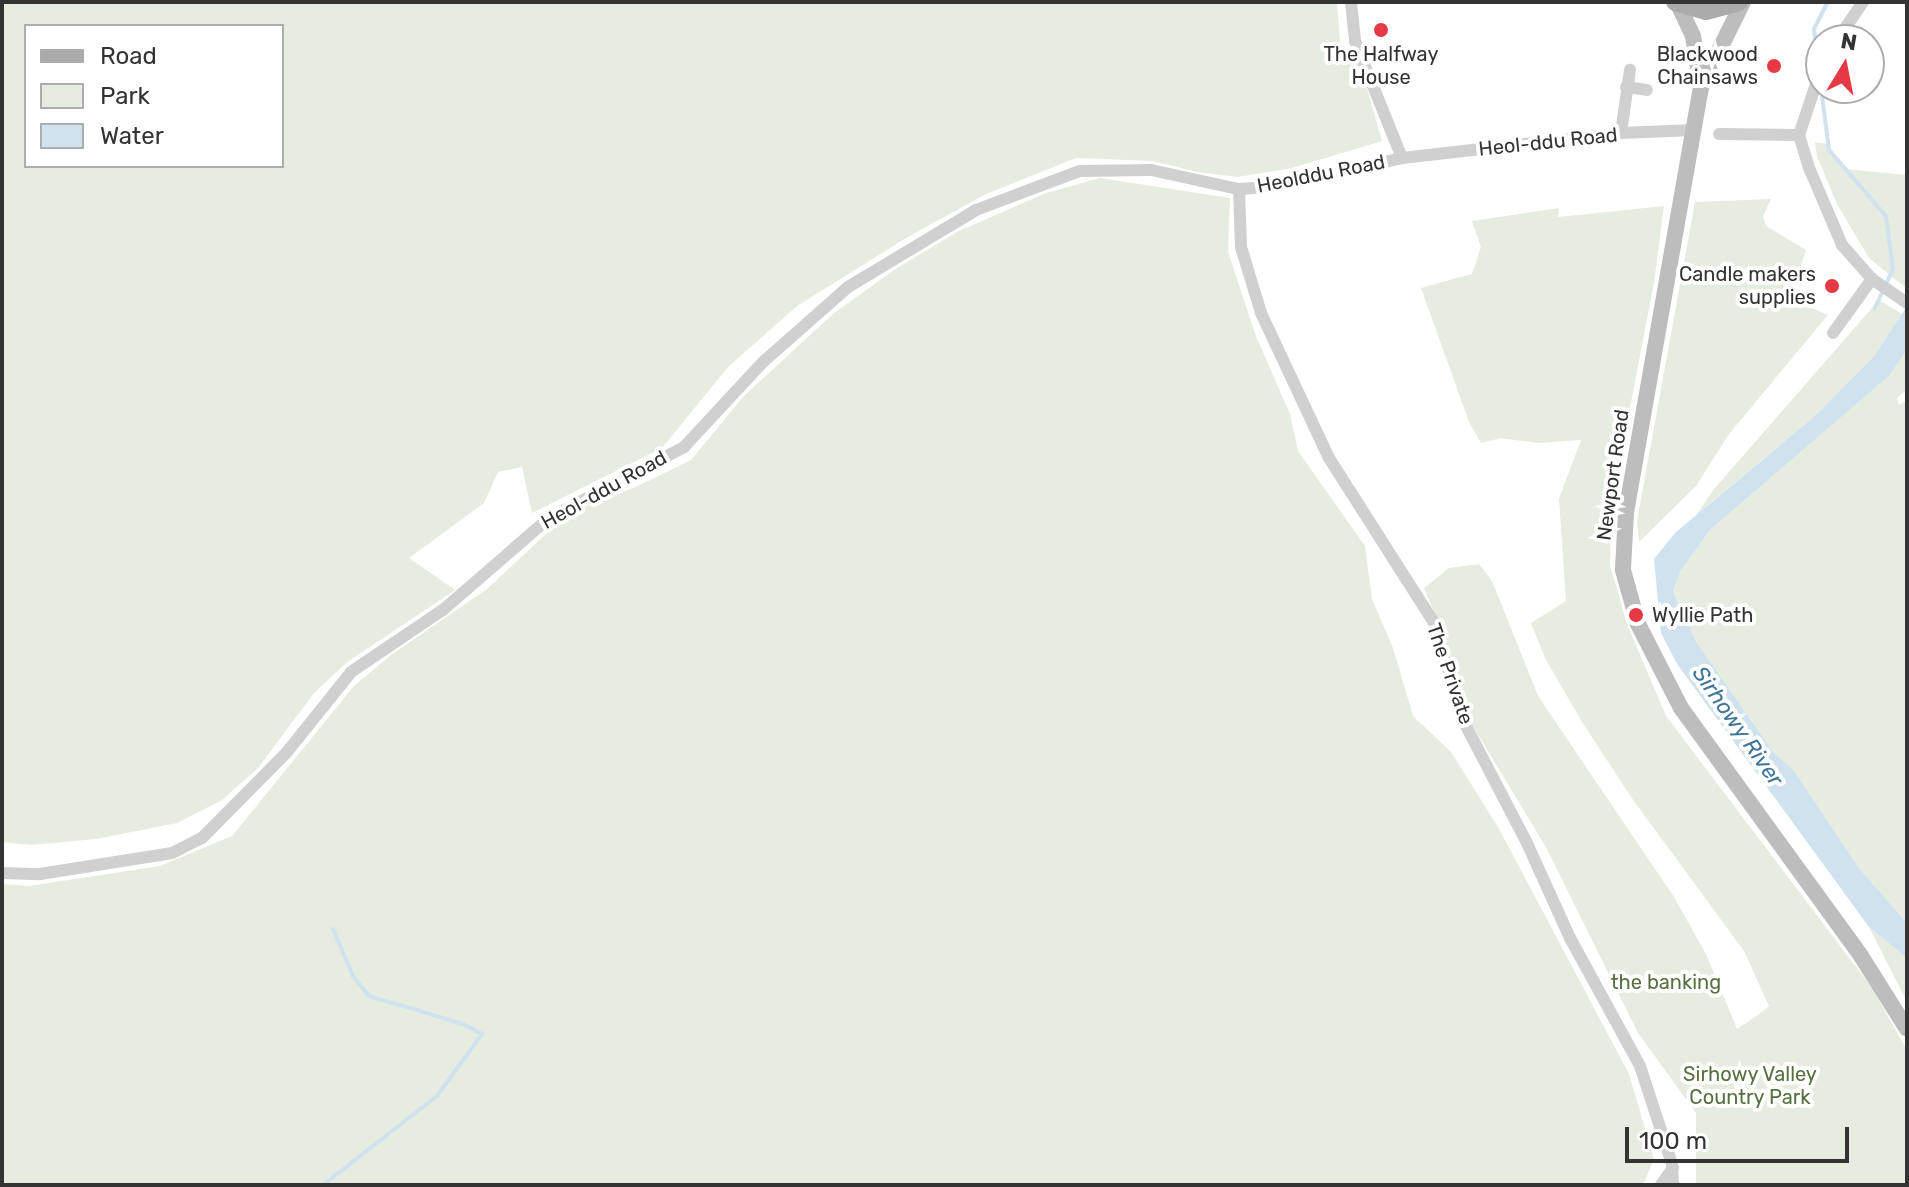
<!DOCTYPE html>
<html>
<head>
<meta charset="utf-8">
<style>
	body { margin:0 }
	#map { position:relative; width:1909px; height:1187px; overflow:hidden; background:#fff; font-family:Rubik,sans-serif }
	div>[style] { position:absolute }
	.green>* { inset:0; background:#e6ecdf }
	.water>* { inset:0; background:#cfe2ee }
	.stream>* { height:4px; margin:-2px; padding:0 2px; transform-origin:2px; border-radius:2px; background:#cfe2ee }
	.minor>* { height:12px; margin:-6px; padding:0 6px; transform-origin:6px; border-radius:6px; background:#d0d0d0 }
	.secondary>* { height:16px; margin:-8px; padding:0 8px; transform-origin:8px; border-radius:8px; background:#bdbdbd }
	.primary>* { height:18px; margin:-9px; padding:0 9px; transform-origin:9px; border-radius:9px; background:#ababab }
	.dots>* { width:22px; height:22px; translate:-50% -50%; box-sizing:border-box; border:4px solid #fff; border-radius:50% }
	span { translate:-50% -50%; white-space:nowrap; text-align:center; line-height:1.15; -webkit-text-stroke:8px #fff; paint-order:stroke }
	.poi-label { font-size:20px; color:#333 }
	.right { translate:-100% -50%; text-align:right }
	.left { translate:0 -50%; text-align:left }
	.street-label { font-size:20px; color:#333 }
	.park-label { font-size:20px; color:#56703f }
	.water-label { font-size:22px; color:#3f7597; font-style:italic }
	.frame { position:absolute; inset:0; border:4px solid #333; pointer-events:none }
	.legend { position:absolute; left:24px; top:24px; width:260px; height:144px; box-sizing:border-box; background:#fff; border:2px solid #adadad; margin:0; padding:10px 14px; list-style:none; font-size:24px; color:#333 }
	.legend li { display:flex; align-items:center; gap:16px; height:40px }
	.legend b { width:40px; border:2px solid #adadad }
	.north { position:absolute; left:1805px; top:24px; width:80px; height:80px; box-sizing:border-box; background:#fff; border:2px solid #adadad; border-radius:50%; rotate:10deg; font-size:22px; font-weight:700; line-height:32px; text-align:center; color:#333 }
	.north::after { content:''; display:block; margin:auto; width:28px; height:36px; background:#e63946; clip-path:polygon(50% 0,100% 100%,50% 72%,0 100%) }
	.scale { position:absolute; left:1625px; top:1127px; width:224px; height:36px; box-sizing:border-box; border:4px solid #333; border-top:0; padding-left:10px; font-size:24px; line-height:28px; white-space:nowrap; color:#333; -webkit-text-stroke:6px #fff; paint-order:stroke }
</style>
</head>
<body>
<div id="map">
	<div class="green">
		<div style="clip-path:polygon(evenodd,2px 2px,1337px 2px,1340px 42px,1354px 56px,1364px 78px,1382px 141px,1292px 168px,1238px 177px,1197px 172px,1153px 161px,1076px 158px,986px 194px,906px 238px,797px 306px,728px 367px,662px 448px,532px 513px,522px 467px,498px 472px,484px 503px,409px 558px,455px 590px,346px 663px,314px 693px,258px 768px,222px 800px,177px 823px,96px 839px,31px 845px,2px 842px,2px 2px,26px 26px,282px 26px,282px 166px,26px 166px,26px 26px)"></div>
		<div style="clip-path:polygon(1815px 142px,1828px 144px,1829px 150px,1846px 169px,1907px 175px,1907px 289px,1869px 258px,1837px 204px,1817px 156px)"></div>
		<div style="clip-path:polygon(1100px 178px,1230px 198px,1228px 252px,1255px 334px,1290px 414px,1298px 451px,1365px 546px,1372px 599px,1393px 648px,1413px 716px,1451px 752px,1498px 827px,1629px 1074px,1654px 1159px,1643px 1185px,2px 1185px,2px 884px,29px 886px,160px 866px,232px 836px,354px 686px,391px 655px,487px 589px,547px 533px,587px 505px,636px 487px,691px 460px,744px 396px,833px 314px,894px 270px,959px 231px,1046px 193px)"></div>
		<div style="clip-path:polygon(1771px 199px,1763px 216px,1766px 226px,1806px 250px,1790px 299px,1828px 315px,1729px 434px,1696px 486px,1639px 542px,1637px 521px,1695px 202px)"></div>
		<div style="clip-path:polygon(1664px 206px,1654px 283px,1611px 506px,1610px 565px,1627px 624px,1666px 716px,1872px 988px,1903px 1043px,1907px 1051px,1907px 1185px,1696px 1185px,1696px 1113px,1638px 1033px,1546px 847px,1471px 723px,1450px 652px,1424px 588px,1449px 568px,1479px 564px,1492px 581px,1538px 696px,1674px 897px,1706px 954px,1737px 1029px,1758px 1015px,1769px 1006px,1744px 951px,1631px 797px,1582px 722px,1545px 658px,1531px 623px,1566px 601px,1559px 499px,1581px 440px,1538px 443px,1501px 438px,1481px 443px,1469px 422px,1421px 288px,1472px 274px,1481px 247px,1472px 221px,1559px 208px,1558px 217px)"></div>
		<div style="clip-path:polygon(1879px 300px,1902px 314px,1875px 355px,1816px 415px,1696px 515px,1715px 488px)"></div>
		<div style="clip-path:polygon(1907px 350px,1907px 389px,1897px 398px,1899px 405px,1907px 400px,1907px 923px,1859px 868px,1793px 769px,1774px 753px,1697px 643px,1673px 591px,1680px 572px,1710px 530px,1889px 376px)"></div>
		<div style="clip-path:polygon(1869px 927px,1907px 958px,1907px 1002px)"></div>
	</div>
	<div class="water">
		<div style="clip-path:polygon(1907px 306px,1907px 350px,1889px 376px,1710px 530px,1680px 572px,1673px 591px,1697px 643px,1774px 753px,1793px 769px,1859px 868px,1907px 923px,1907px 958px,1869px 927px,1677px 664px,1661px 633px,1654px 559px,1675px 533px,1816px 415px,1875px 355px)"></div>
	</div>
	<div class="stream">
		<div style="left:1817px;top:56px;width:27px;rotate:-96deg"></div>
		<div style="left:1814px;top:29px;width:30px;rotate:-63deg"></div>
		<div style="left:1822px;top:96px;width:54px;rotate:82.6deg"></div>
		<div style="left:1829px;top:150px;width:87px;rotate:49.2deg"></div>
		<div style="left:1886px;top:216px;width:53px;rotate:82.5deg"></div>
		<div style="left:1893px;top:269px;width:43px;rotate:114.8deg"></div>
		<div style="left:323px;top:1185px;width:145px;rotate:-38deg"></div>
		<div style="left:437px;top:1096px;width:77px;rotate:-54deg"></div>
		<div style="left:482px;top:1034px;width:21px;rotate:-152deg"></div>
		<div style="left:463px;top:1024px;width:98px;rotate:-163.4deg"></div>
		<div style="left:369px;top:996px;width:26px;rotate:-129deg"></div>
		<div style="left:353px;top:976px;width:51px;rotate:-113.1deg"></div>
	</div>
	<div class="minor">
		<div style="left:1351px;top:2px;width:39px;rotate:84deg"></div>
		<div style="left:1355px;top:41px;width:126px;rotate:68.1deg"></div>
		<div style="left:1837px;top:40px;width:46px;rotate:-55.6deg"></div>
		<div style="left:1821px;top:69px;width:70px;rotate:108.4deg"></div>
		<div style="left:1799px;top:135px;width:37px;rotate:73deg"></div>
		<div style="left:1810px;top:170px;width:82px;rotate:66.9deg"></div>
		<div style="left:1842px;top:245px;width:45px;rotate:48.6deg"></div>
		<div style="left:1872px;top:279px;width:42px;rotate:34.4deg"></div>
		<div style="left:1626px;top:87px;width:21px;rotate:8deg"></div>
		<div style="left:1621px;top:133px;width:64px;rotate:-81.9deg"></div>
		<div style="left:1719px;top:134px;width:80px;rotate:0.7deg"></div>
		<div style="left:1239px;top:189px;width:58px;rotate:88deg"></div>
		<div style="left:1241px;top:247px;width:69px;rotate:73.1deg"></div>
		<div style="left:1261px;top:313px;width:160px;rotate:64.9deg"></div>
		<div style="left:1329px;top:458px;width:196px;rotate:57.5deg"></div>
		<div style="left:1434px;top:623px;width:106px;rotate:72.9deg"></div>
		<div style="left:1465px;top:724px;width:132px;rotate:62.5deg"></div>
		<div style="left:1526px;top:841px;width:107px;rotate:65.6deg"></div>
		<div style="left:1570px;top:938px;width:146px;rotate:61.3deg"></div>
		<div style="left:1640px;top:1066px;width:103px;rotate:71.9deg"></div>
		<div style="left:1672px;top:1164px;width:21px;rotate:87deg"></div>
		<div style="left:1833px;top:333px;width:67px;rotate:-54.2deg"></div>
		<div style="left:2px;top:873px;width:38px;rotate:2deg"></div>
		<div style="left:40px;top:874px;width:134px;rotate:-9deg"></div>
		<div style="left:172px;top:853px;width:34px;rotate:-27deg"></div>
		<div style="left:202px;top:838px;width:121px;rotate:-45.3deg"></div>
		<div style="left:287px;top:752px;width:102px;rotate:-51.3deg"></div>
		<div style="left:351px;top:672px;width:112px;rotate:-34.1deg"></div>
		<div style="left:444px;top:609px;width:139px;rotate:-40.9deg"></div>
		<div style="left:549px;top:518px;width:153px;rotate:-27.7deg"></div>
		<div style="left:684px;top:447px;width:116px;rotate:-47.1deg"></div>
		<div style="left:763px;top:362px;width:113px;rotate:-41.4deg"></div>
		<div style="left:848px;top:287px;width:149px;rotate:-31deg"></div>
		<div style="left:976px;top:210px;width:111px;rotate:-20.6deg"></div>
		<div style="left:1080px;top:171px;width:71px;rotate:-0.8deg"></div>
		<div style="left:1151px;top:170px;width:90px;rotate:12.2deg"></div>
		<div style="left:1239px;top:189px;width:30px;rotate:-4deg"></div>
		<div style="left:1269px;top:187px;width:136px;rotate:-12.3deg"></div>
		<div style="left:1402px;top:158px;width:220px;rotate:-6.5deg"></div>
		<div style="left:1621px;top:133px;width:73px;rotate:-2.4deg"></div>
		<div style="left:1661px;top:1185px;width:21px;rotate:-55deg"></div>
	</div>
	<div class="secondary">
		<div style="left:1743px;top:2px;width:95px;rotate:116.3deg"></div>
		<div style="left:1701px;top:87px;width:432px;rotate:100deg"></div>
		<div style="left:1626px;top:512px;width:58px;rotate:93deg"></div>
		<div style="left:1623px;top:570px;width:56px;rotate:74.5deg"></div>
		<div style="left:1638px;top:624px;width:94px;rotate:62.9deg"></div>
		<div style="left:1681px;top:708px;width:306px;rotate:54deg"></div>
		<div style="left:1861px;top:956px;width:86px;rotate:57.8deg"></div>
		<div style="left:1678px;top:4px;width:35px;rotate:65deg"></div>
		<div style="left:1693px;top:36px;width:51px;rotate:80.9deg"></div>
	</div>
	<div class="primary">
		<div style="left:1675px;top:2px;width:32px;rotate:16deg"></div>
		<div style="left:1706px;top:11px;width:34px;rotate:-15deg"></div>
	</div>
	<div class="dots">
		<div style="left:1381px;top:30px;background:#e63946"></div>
		<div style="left:1774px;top:66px;background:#e63946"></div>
		<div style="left:1832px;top:286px;background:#e63946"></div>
		<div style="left:1636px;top:615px;background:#e63946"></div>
	</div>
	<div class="poi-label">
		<span style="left:1381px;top:66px">The Halfway<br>House</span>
		<span class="right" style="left:1758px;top:66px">Blackwood<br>Chainsaws</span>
		<span class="right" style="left:1816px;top:286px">Candle makers<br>supplies</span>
		<span class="left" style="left:1652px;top:615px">Wyllie Path</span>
	</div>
	<div class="street-label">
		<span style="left:1548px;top:142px;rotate:-6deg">Heol-ddu Road</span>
		<span style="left:1321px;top:174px;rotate:-11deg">Heolddu Road</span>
		<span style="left:1613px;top:475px;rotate:-82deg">Newport Road</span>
		<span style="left:604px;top:490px;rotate:-29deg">Heol-ddu Road</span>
		<span style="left:1450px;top:674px;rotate:71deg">The Private</span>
	</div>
	<div class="park-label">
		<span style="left:1666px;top:982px">the banking</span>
		<span style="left:1750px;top:1086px">Sirhowy Valley<br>Country Park</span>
	</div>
	<div class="water-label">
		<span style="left:1738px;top:726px;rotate:55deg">Sirhowy River</span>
	</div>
	<div class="frame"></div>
	<ul class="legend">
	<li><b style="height:10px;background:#ababab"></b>Road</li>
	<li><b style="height:22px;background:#e6ecdf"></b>Park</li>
	<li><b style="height:22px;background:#cfe2ee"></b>Water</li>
	</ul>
	<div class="north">N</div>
	<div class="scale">100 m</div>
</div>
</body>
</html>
